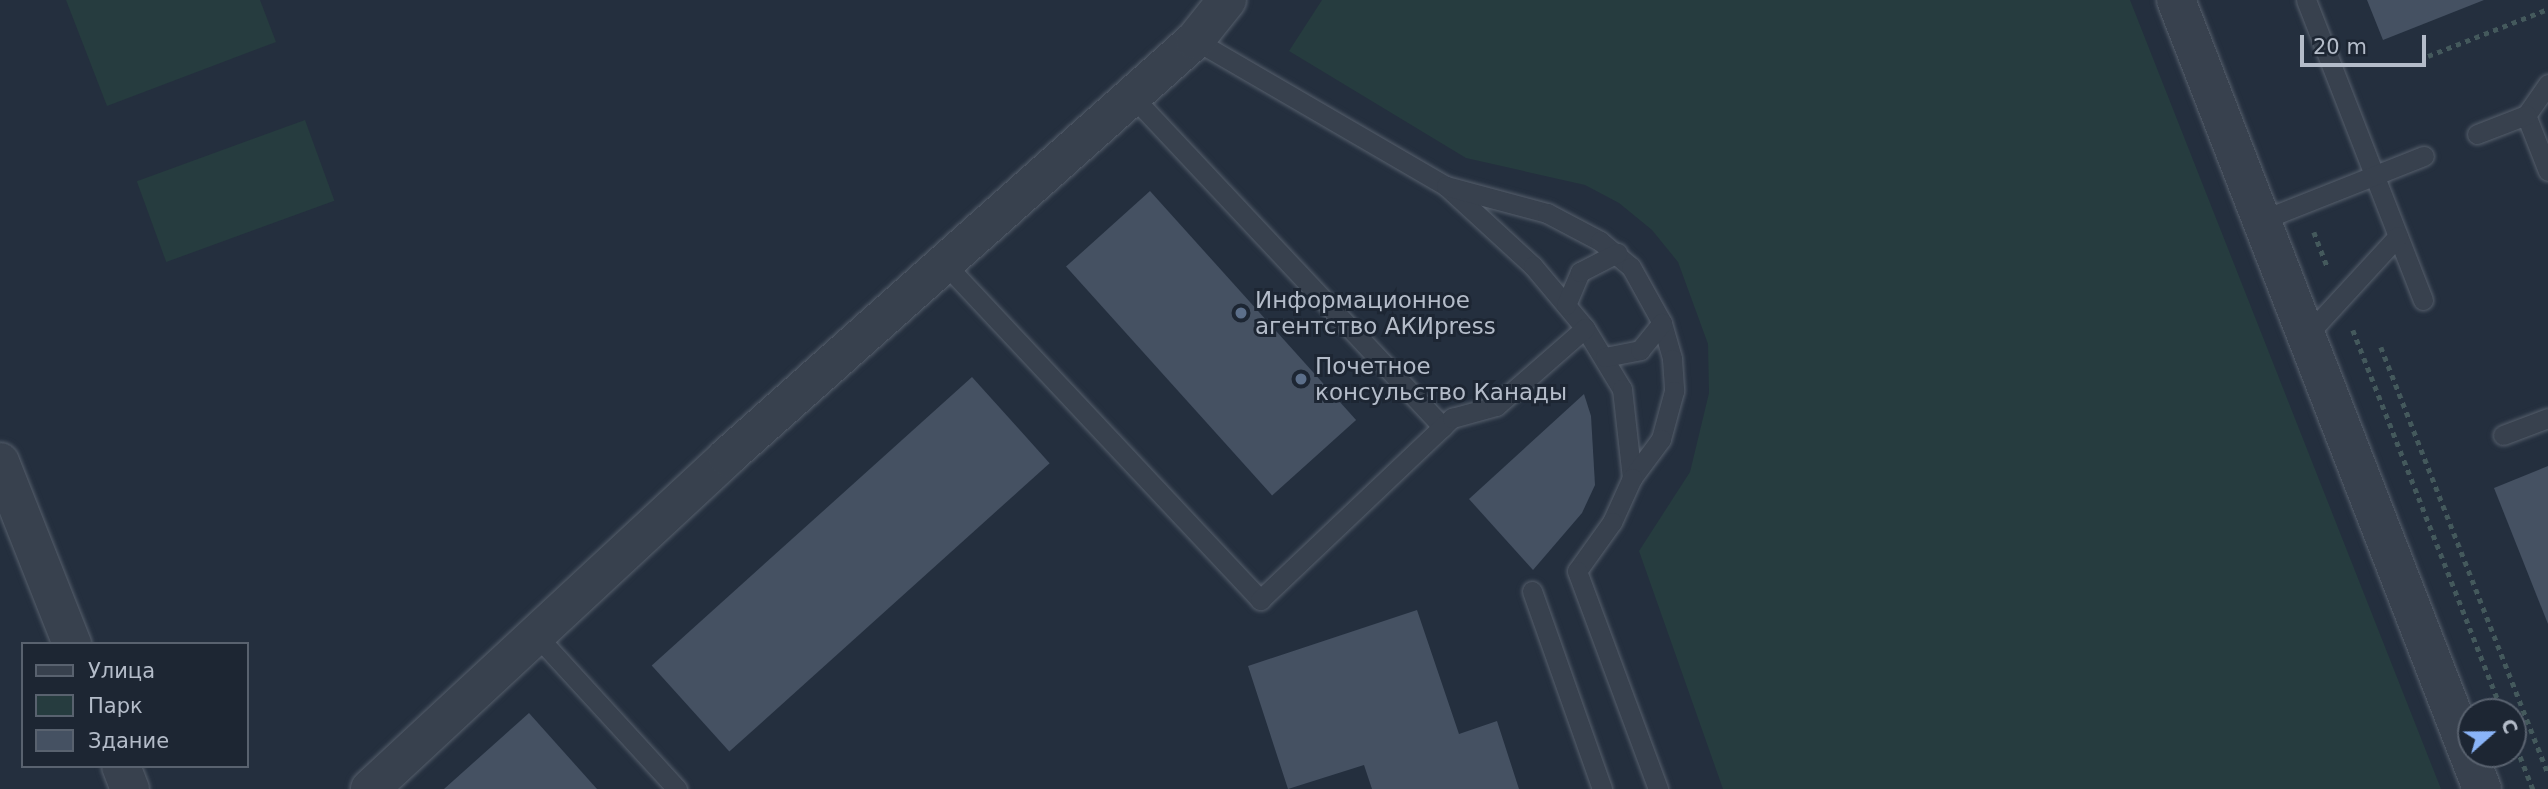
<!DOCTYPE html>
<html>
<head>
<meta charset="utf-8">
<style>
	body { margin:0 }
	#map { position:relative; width:2548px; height:789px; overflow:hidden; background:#242f3e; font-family:"DejaVu Sans",sans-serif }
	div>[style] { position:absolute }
	.green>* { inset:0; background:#263c3f; transform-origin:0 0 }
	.building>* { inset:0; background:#455162; transform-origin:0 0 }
	.path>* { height:4.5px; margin-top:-2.25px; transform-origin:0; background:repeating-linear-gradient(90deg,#44595c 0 5px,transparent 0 10px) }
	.roads { filter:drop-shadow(0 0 2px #565f6c) drop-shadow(0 0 2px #565f6c) }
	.lane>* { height:19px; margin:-9.5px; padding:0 9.5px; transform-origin:9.5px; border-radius:9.5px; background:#38414e }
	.street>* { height:38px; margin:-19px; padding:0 19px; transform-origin:19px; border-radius:19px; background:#38414e }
	.dots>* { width:19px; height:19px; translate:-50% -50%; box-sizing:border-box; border:4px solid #1d2633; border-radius:50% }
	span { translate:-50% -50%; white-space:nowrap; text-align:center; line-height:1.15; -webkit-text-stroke:6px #1d2633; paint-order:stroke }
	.poi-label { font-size:23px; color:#b4bcc9 }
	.left { translate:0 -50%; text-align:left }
	.legend { position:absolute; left:21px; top:642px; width:228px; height:126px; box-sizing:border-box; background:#1d2633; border:2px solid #59626f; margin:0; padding:9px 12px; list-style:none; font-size:21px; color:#b4bcc9 }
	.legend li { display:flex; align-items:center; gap:14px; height:35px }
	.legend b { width:35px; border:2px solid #59626f }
	.north { position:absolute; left:2457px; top:698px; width:70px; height:70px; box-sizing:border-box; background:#1d2633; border:2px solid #59626f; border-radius:50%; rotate:69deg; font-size:19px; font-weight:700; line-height:28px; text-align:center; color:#b4bcc9 }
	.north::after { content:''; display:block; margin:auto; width:24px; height:32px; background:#8ab4f8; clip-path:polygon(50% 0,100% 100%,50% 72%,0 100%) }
	.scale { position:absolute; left:2300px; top:35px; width:126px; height:32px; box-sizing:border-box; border:4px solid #b4bcc9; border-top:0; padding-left:9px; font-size:21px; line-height:24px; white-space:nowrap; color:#b4bcc9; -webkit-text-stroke:5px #1d2633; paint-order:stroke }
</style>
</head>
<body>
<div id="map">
	<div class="green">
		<div style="clip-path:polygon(66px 0,260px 0,276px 42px,107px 106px)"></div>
		<div style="clip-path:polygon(1322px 0,2130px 0,2441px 789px,1723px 789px,1639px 551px,1690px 472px,1709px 393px,1708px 344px,1678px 262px,1652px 230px,1619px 203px,1585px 185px,1466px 158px,1289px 51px)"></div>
		<div style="left:305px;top:120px;width:86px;height:179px;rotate:70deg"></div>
	</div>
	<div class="building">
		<div style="clip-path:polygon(2367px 0,2484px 0,2383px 40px)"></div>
		<div style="left:1150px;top:191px;width:308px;height:113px;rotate:48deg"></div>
		<div style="left:972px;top:377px;width:116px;height:431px;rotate:48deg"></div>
		<div style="clip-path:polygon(1584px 394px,1591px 416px,1595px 485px,1582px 513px,1533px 570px,1469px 499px)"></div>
		<div style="clip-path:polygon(2548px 466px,2548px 624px,2494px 488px)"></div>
		<div style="clip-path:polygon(1417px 610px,1459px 734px,1497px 721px,1519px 789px,1372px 789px,1364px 765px,1288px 789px,1248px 666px)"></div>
		<div style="clip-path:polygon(529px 713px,597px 789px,444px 789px)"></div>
	</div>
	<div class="path">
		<div style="left:2428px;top:56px;width:129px;rotate:-21.4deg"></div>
		<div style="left:2314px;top:232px;width:36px;rotate:69deg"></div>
		<div style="left:2353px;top:330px;width:410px;rotate:68.6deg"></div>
		<div style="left:2381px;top:347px;width:458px;rotate:68.6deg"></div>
		<div style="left:2513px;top:738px;width:55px;rotate:68.6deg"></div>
	</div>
	<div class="roads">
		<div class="lane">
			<div style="left:2306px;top:0;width:322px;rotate:68.7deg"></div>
			<div style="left:1195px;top:40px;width:290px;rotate:30.2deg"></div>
			<div style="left:1446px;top:186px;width:118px;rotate:42.6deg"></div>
			<div style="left:1533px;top:266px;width:81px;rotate:50deg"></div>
			<div style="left:1585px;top:328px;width:71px;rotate:58.8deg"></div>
			<div style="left:1622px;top:389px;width:90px;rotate:83.6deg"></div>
			<div style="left:2548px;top:84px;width:38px;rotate:125deg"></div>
			<div style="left:2526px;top:115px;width:60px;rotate:68.6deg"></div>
			<div style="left:1132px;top:96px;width:454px;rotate:46.8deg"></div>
			<div style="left:2477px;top:134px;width:53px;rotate:-21.2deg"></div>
			<div style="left:1446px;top:186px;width:105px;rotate:15deg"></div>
			<div style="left:1547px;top:213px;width:60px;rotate:27.8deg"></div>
			<div style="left:1600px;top:241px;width:40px;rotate:40deg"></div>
			<div style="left:1631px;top:267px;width:64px;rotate:61deg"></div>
			<div style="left:1662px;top:323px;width:37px;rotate:74deg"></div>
			<div style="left:1672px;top:359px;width:32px;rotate:86deg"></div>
			<div style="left:1674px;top:391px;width:50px;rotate:105.2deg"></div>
			<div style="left:1661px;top:439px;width:49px;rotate:126.6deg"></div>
			<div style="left:1632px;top:478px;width:48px;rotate:114.4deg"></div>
			<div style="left:1612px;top:522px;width:60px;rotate:125.5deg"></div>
			<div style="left:1577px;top:571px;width:233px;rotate:69.6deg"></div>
			<div style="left:2262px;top:220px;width:174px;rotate:-21.6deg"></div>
			<div style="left:945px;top:264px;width:461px;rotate:46.8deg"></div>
			<div style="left:1260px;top:600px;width:265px;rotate:-43.5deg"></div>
			<div style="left:1452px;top:418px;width:46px;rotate:-15.3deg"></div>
			<div style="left:1496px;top:406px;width:118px;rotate:-41.2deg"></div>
			<div style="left:1566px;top:305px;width:36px;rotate:-67deg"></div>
			<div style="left:1580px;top:272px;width:42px;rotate:-27.2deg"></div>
			<div style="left:2307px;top:335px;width:134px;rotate:-47.4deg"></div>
			<div style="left:1605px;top:357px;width:36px;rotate:-11deg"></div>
			<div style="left:1640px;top:350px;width:35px;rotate:-51deg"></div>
			<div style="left:2503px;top:435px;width:48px;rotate:-20.7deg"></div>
			<div style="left:1532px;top:591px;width:210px;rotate:70.5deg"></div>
			<div style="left:536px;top:635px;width:209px;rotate:47.5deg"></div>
		</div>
		<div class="street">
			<div style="left:2176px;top:0;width:846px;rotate:68.8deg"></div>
			<div style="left:0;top:462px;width:196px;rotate:68.4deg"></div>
			<div style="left:121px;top:766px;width:25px;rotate:69deg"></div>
			<div style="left:370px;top:789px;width:488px;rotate:-42.9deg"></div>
			<div style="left:727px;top:457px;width:627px;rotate:-41.7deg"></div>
			<div style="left:1195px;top:40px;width:51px;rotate:-51.3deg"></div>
		</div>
	</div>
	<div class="dots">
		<div style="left:1241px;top:313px;background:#5c6f8a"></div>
		<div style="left:1301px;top:379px;background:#5c6f8a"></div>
	</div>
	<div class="poi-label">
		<span class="left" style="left:1255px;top:313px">Информационное<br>агентство АКИpress</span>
		<span class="left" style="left:1315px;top:379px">Почетное<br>консульство Канады</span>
	</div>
	<ul class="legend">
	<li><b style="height:9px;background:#38414e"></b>Улица</li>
	<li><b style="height:19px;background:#263c3f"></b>Парк</li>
	<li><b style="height:19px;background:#455162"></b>Здание</li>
	</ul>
	<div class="north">С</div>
	<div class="scale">20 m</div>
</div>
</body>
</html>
